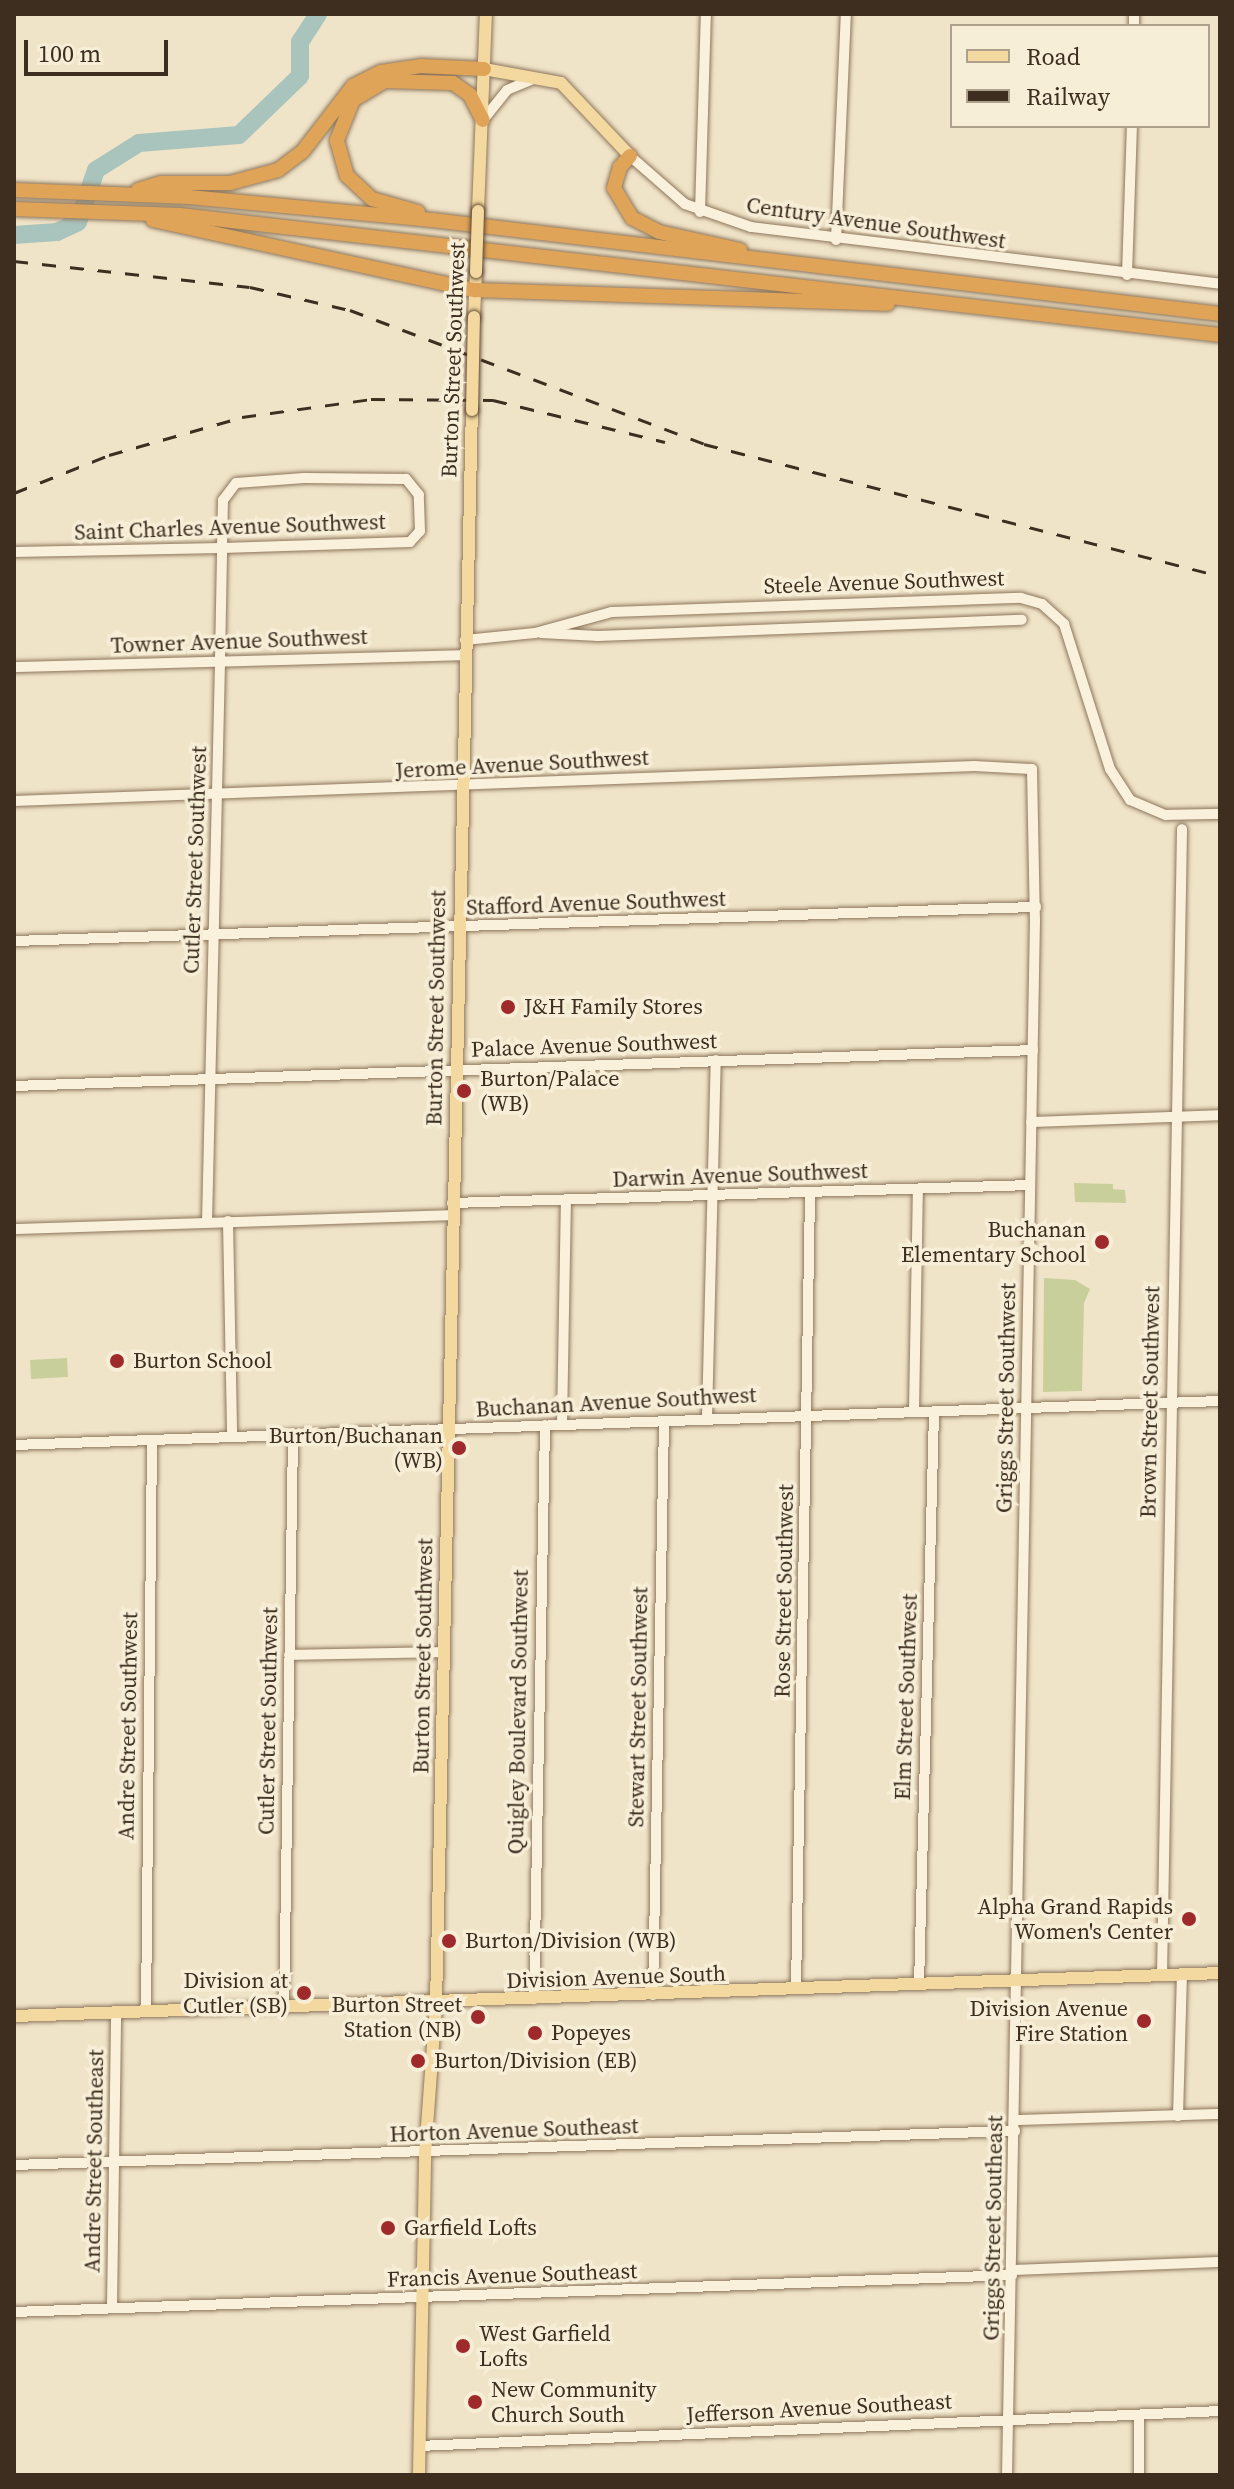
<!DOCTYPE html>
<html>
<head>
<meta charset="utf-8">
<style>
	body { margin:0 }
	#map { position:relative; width:1234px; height:2489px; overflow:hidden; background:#f0e4c8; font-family:"Source Serif 4",serif }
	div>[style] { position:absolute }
	.green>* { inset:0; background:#c9cf9b; transform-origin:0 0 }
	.river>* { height:18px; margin:-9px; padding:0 9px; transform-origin:9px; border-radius:9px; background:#a9c4bc }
	.roads { filter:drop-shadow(0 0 2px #8d765c) drop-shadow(0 0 2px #8d765c) }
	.minor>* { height:10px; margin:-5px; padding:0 5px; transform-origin:5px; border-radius:5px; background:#faf1dc }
	.major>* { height:12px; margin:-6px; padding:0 6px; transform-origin:6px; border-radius:6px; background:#f3d9a0 }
	.highway>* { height:14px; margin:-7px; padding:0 7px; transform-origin:7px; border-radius:7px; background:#e0a458 }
	.rail>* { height:3px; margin-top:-1.5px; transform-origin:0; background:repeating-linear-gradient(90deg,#3d2e20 0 14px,transparent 0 28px) }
	.bridges { filter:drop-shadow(0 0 2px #5b4430) drop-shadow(0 0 2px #5b4430) }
	.major-bridge>* { height:12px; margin:-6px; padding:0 6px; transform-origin:6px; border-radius:6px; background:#f3d9a0 }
	.dots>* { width:22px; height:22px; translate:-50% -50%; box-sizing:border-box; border:4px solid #f7eed8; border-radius:50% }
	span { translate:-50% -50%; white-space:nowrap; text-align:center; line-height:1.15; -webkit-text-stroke:7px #f7eed8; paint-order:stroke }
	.street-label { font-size:22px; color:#3d2e20 }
	.poi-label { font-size:22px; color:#3d2e20 }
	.left { translate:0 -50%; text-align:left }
	.right { translate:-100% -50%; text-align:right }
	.frame { position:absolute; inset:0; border:16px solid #3d2e20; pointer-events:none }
	.legend { position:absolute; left:950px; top:24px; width:260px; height:104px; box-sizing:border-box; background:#f7eed8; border:2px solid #ada18e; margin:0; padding:10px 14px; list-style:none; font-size:24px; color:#3d2e20 }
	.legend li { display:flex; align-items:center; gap:16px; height:40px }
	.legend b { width:40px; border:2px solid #ada18e }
	.scale { position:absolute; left:24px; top:40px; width:144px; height:36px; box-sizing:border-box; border:4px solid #3d2e20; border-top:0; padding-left:10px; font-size:24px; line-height:28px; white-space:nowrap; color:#3d2e20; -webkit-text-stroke:6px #f7eed8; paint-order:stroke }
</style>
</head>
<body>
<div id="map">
	<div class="green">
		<div style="clip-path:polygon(1074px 1183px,1113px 1184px,1113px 1189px,1125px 1190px,1126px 1203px,1075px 1202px)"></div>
		<div style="clip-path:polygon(1044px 1278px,1075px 1280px,1090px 1289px,1084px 1303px,1082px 1391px,1043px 1392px)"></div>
		<div style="left:67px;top:1358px;width:19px;height:37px;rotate:87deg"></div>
	</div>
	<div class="river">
		<div style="left:14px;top:235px;width:43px;rotate:-4deg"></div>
		<div style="left:57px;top:232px;width:23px;rotate:-25deg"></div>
		<div style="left:78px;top:222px;width:55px;rotate:-70.9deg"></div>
		<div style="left:96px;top:170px;width:51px;rotate:-32.1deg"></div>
		<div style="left:139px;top:143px;width:100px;rotate:-4.6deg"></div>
		<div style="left:239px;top:135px;width:85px;rotate:-44deg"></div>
		<div style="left:300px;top:76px;width:34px;rotate:-90deg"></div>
		<div style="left:300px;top:42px;width:33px;rotate:-57deg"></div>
	</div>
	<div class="roads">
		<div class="minor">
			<div style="left:1134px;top:26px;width:12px;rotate:-90deg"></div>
			<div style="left:483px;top:120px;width:38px;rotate:-51deg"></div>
			<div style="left:507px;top:90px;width:30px;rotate:-23deg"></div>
			<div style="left:630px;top:156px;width:73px;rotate:41.1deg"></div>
			<div style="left:685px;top:204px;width:70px;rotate:19.2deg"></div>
			<div style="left:751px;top:227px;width:472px;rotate:6.9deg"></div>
			<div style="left:700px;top:212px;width:198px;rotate:-88.3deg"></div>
			<div style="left:836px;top:240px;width:226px;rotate:-87.5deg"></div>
			<div style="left:1127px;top:275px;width:149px;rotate:-88.1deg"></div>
			<div style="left:14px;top:552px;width:208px;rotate:-1.1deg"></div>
			<div style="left:222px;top:548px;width:188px;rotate:-1.8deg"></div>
			<div style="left:410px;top:542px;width:15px;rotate:-48deg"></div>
			<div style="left:420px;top:531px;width:36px;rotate:-92deg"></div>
			<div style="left:419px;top:495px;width:21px;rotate:-129deg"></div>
			<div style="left:406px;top:479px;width:102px;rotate:-179.4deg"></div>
			<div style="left:304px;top:478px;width:68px;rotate:175.8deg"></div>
			<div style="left:236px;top:483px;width:21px;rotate:127deg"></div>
			<div style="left:223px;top:500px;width:48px;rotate:91.2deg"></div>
			<div style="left:222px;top:548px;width:7px;rotate:90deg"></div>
			<div style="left:222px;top:555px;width:108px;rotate:91.1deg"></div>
			<div style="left:220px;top:663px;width:559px;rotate:91.33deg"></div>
			<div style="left:541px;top:633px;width:57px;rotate:3deg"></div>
			<div style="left:598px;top:636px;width:424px;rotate:-2.2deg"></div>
			<div style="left:465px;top:640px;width:70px;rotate:-5.7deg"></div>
			<div style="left:535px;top:633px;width:80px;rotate:-15.3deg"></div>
			<div style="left:612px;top:612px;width:409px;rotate:-2deg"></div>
			<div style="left:1021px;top:598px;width:22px;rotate:16deg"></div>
			<div style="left:1042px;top:604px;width:30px;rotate:42deg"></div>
			<div style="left:1064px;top:624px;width:152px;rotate:72.4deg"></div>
			<div style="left:1110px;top:769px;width:37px;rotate:57deg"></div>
			<div style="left:1130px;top:800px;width:39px;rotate:23deg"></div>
			<div style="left:1166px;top:815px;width:54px;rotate:-1.1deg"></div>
			<div style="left:14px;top:667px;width:451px;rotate:-1.5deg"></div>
			<div style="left:14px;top:801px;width:961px;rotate:-2.09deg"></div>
			<div style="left:974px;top:766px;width:58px;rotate:3deg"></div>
			<div style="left:1032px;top:769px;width:150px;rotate:88.9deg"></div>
			<div style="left:1035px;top:919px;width:1556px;rotate:91.03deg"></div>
			<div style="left:14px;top:941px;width:1023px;rotate:-1.91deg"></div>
			<div style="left:14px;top:1086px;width:1020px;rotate:-2.02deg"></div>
			<div style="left:1031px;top:1122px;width:189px;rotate:-2.1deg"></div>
			<div style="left:452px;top:1203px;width:578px;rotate:-1.78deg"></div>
			<div style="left:228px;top:1221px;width:215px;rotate:88.9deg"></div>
			<div style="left:14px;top:1229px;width:437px;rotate:-1.8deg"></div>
			<div style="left:914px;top:1412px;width:223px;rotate:-89deg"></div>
			<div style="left:707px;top:1418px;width:358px;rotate:-88.6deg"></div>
			<div style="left:562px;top:1425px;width:224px;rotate:-89deg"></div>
			<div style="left:14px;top:1445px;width:1207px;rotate:-2.09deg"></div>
			<div style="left:289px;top:1655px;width:154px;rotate:-1.1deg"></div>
			<div style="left:1162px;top:1976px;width:1147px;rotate:-89deg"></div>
			<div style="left:919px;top:1985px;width:573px;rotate:-88.5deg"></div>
			<div style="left:796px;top:1989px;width:795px;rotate:-88.99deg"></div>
			<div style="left:653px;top:1995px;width:574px;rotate:-88.9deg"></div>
			<div style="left:534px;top:1999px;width:574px;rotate:-88.9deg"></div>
			<div style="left:284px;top:2009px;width:575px;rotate:-89.1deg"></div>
			<div style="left:146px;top:2012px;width:572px;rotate:-89.4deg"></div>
			<div style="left:1178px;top:2116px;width:141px;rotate:-88.4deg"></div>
			<div style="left:1015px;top:2120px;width:205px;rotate:-1.7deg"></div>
			<div style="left:14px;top:2165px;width:1002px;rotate:-1.95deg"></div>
			<div style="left:1012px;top:2270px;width:208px;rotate:-2.2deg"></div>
			<div style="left:112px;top:2308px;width:295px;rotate:-89.2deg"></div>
			<div style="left:14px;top:2312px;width:999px;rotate:-2.12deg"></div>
			<div style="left:419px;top:2446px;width:802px;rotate:-2.5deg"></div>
			<div style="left:1139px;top:2475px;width:60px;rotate:-90deg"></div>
		</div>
		<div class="major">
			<div style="left:484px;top:69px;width:78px;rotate:10.3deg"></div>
			<div style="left:561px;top:83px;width:100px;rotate:46.6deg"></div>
			<div style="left:478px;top:211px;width:197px;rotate:-87.7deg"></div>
			<div style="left:474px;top:317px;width:45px;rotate:-87.5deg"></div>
			<div style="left:14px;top:2016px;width:1207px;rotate:-2.04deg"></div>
			<div style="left:419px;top:2475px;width:321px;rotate:-88.9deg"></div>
			<div style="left:425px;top:2154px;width:150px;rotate:-85.8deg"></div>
			<div style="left:436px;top:2004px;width:1594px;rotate:-88.71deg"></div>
		</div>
		<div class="highway">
			<div style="left:630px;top:156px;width:15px;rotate:132deg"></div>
			<div style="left:620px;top:167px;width:22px;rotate:106deg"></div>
			<div style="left:614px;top:188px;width:35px;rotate:59deg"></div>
			<div style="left:632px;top:218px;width:30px;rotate:27deg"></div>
			<div style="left:659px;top:232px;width:83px;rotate:12.5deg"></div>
			<div style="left:14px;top:190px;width:175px;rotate:2.3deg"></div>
			<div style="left:189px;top:197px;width:244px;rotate:5.4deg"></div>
			<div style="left:432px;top:220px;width:794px;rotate:6.8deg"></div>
			<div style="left:138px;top:190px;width:24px;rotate:-17deg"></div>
			<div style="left:161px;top:183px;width:69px"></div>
			<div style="left:230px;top:183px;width:50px;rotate:-15.2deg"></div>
			<div style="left:278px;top:170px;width:31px;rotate:-37deg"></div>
			<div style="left:303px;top:151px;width:82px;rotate:-52.4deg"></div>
			<div style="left:353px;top:86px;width:31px;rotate:-27deg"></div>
			<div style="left:381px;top:72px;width:40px;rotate:-8.5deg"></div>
			<div style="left:421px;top:66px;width:63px;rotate:2.7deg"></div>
			<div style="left:14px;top:209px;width:166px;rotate:2.1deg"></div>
			<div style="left:180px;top:215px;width:1047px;rotate:6.58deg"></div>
			<div style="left:418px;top:212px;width:48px;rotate:-164.2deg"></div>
			<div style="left:372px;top:199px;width:34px;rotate:-137deg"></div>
			<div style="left:347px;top:176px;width:37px;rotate:-106deg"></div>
			<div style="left:337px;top:140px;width:43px;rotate:-68.2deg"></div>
			<div style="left:353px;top:100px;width:37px;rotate:-31deg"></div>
			<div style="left:385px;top:81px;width:68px;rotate:1.7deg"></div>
			<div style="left:453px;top:83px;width:21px;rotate:35deg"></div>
			<div style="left:470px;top:95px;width:28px;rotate:63deg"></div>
			<div style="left:153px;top:220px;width:330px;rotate:12.3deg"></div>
			<div style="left:475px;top:290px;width:413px;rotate:1.9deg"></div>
		</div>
	</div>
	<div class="rail">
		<div style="left:14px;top:261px;width:237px;rotate:6.3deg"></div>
		<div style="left:250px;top:287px;width:103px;rotate:13deg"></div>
		<div style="left:350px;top:310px;width:379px;rotate:20.7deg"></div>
		<div style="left:704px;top:444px;width:533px;rotate:14.35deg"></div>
		<div style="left:14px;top:493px;width:102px;rotate:-21.8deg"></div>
		<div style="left:109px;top:455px;width:138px;rotate:-15.9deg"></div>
		<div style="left:242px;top:417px;width:130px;rotate:-7.9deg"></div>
		<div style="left:371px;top:399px;width:122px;rotate:0.5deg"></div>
		<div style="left:493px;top:400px;width:177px;rotate:13.7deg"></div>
	</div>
	<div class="bridges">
		<div class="major-bridge">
			<div style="left:476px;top:272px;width:61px;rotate:-88.1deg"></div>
			<div style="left:472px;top:410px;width:93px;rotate:-88.8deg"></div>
		</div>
	</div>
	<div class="dots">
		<div style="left:508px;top:1007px;background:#9e2a2b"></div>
		<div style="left:464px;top:1091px;background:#9e2a2b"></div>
		<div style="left:1102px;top:1242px;background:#9e2a2b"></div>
		<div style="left:117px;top:1361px;background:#9e2a2b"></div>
		<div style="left:459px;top:1448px;background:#9e2a2b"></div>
		<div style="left:1189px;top:1919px;background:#9e2a2b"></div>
		<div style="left:449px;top:1941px;background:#9e2a2b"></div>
		<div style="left:304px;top:1993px;background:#9e2a2b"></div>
		<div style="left:478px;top:2017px;background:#9e2a2b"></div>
		<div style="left:1144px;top:2021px;background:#9e2a2b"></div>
		<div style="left:535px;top:2033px;background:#9e2a2b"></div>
		<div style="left:418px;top:2061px;background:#9e2a2b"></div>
		<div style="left:388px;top:2228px;background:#9e2a2b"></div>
		<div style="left:463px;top:2346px;background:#9e2a2b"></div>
		<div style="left:475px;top:2402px;background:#9e2a2b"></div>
	</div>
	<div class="street-label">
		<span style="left:876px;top:223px;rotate:8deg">Century Avenue Southwest</span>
		<span style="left:453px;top:360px;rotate:-88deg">Burton Street Southwest</span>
		<span style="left:230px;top:527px;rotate:-2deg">Saint Charles Avenue Southwest</span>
		<span style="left:884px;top:582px;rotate:-2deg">Steele Avenue Southwest</span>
		<span style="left:239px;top:641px;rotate:-2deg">Towner Avenue Southwest</span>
		<span style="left:522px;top:764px;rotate:-3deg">Jerome Avenue Southwest</span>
		<span style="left:195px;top:860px;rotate:-88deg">Cutler Street Southwest</span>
		<span style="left:596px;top:903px;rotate:-2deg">Stafford Avenue Southwest</span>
		<span style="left:436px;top:1008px;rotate:-89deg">Burton Street Southwest</span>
		<span style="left:594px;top:1045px;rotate:-2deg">Palace Avenue Southwest</span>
		<span style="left:740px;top:1175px;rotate:-2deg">Darwin Avenue Southwest</span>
		<span style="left:1006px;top:1398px;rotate:-89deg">Griggs Street Southwest</span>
		<span style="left:616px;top:1402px;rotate:-3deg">Buchanan Avenue Southwest</span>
		<span style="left:1150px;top:1402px;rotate:-89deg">Brown Street Southwest</span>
		<span style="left:784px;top:1591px;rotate:-89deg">Rose Street Southwest</span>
		<span style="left:423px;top:1656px;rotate:-89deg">Burton Street Southwest</span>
		<span style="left:906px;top:1697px;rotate:-88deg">Elm Street Southwest</span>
		<span style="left:638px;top:1707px;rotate:-89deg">Stewart Street Southwest</span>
		<span style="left:518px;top:1712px;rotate:-89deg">Quigley Boulevard Southwest</span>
		<span style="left:268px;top:1721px;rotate:-89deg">Cutler Street Southwest</span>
		<span style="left:128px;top:1726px;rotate:-89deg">Andre Street Southwest</span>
		<span style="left:616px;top:1977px;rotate:-2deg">Division Avenue South</span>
		<span style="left:514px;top:2130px;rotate:-2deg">Horton Avenue Southeast</span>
		<span style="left:94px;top:2161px;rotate:-89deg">Andre Street Southeast</span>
		<span style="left:993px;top:2228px;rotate:-89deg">Griggs Street Southeast</span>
		<span style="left:512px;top:2275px;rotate:-2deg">Francis Avenue Southeast</span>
		<span style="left:819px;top:2408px;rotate:-3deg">Jefferson Avenue Southeast</span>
	</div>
	<div class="poi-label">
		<span class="left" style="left:524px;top:1007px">J&amp;H Family Stores</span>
		<span class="left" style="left:480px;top:1091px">Burton/Palace<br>(WB)</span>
		<span class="right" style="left:1086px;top:1242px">Buchanan<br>Elementary School</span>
		<span class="left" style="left:133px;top:1361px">Burton School</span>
		<span class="right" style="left:443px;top:1448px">Burton/Buchanan<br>(WB)</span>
		<span class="right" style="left:1173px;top:1919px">Alpha Grand Rapids<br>Women's Center</span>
		<span class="left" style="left:465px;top:1941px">Burton/Division (WB)</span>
		<span class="right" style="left:288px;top:1993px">Division at<br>Cutler (SB)</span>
		<span class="right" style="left:462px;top:2017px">Burton Street<br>Station (NB)</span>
		<span class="right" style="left:1128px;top:2021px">Division Avenue<br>Fire Station</span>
		<span class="left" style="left:551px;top:2033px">Popeyes</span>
		<span class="left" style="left:434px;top:2061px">Burton/Division (EB)</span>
		<span class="left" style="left:404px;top:2228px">Garfield Lofts</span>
		<span class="left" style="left:479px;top:2346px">West Garfield<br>Lofts</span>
		<span class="left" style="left:491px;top:2402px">New Community<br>Church South</span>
	</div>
	<div class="frame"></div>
	<ul class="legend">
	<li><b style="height:10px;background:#f3d9a0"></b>Road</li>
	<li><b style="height:10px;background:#3d2e20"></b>Railway</li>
	</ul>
	<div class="scale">100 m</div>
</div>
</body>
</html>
